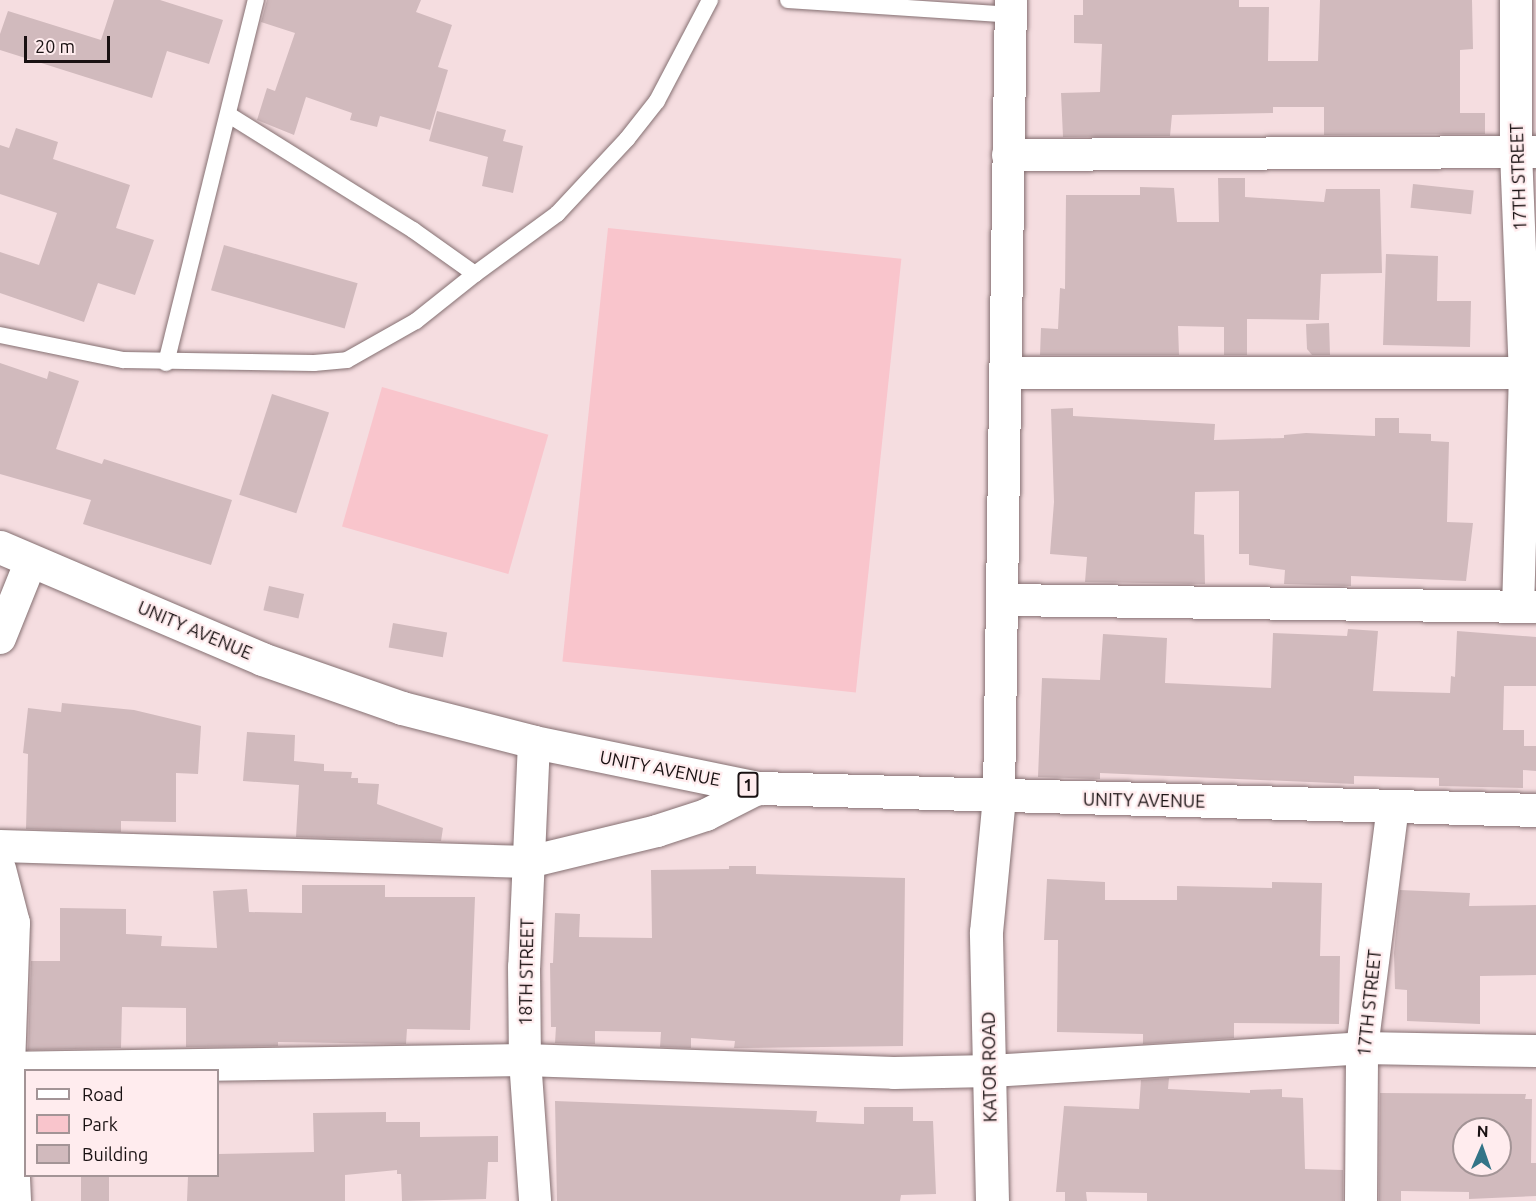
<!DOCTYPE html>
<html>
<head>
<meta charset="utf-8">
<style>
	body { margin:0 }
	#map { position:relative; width:1536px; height:1201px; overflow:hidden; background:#f5dde0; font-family:Ubuntu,sans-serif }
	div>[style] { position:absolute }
	.green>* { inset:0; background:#f9c5cc; transform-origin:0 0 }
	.building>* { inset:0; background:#d1babd; transform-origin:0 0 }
	.roads { filter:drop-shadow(0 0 2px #857072) drop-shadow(0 0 2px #857072) }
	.service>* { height:16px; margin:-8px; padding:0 8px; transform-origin:8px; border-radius:8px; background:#fff }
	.minor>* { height:32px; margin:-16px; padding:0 16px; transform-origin:16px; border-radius:16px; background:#fff }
	.secondary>* { height:33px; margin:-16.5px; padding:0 16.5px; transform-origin:16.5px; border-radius:16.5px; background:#fff }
	.primary>* { height:33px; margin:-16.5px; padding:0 16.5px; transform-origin:16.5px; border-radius:16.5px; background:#fff }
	span { translate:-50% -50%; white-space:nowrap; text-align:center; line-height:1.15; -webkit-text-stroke:4.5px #ffecee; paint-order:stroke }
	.shield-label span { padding:2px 4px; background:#ffecee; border:2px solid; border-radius:4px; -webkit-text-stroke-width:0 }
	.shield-label { font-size:16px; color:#191112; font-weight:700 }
	.street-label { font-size:18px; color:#191112 }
	.legend { position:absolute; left:24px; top:1069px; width:195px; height:108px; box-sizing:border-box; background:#ffecee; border:2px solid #a39496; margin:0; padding:8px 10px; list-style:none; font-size:18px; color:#191112 }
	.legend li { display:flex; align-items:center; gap:12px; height:30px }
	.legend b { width:30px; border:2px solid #a39496 }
	.north { position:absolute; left:1452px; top:1117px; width:60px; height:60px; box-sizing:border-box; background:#ffecee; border:2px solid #a39496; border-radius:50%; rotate:2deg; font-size:16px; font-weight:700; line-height:24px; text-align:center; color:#191112 }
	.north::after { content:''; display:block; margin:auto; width:21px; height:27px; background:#337487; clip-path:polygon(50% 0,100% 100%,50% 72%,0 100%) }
	.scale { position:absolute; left:24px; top:36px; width:86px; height:27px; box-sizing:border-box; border:3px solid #191112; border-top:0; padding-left:8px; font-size:18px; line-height:21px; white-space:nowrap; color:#191112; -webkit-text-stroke:4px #ffecee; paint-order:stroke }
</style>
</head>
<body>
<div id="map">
	<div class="green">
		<div style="left:608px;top:228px;width:295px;height:436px;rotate:6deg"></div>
		<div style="left:382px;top:387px;width:173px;height:145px;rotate:16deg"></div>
	</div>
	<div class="building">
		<div style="clip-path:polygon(114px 0,160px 0,223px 20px,209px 64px,167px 51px,152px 98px,0 50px,0 34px,8px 11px,101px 40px)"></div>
		<div style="clip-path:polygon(267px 0,421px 0,416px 12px,452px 25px,438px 67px,448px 70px,430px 130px,380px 116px,377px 127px,350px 120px,352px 113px,306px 97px,294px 135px,257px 120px,267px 88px,275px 91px,295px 33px,261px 22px)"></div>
		<div style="clip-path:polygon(1083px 0,1239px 0,1239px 7px,1269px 7px,1268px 61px,1318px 61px,1320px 0,1472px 0,1473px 49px,1460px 50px,1460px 113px,1485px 113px,1485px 134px,1324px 135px,1324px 107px,1273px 107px,1273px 113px,1172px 115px,1170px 136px,1063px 137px,1061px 93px,1100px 92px,1102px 44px,1074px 43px,1074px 15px,1083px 15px)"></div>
		<div style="clip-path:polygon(437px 111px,506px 130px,503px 141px,523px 146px,513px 193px,482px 186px,488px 157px,429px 141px)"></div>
		<div style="clip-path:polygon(16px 128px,58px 142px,53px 159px,130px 185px,116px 228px,154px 240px,135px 295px,98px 283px,84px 322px,0 293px,0 252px,39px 265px,57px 213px,0 194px,0 145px,9px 148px)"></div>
		<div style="clip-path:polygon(1218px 178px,1245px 178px,1245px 197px,1324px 202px,1326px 189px,1380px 189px,1382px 273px,1321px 274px,1319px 320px,1247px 319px,1247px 355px,1224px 355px,1224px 327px,1178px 326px,1179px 355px,1040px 355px,1041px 328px,1058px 329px,1060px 288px,1065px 289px,1066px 195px,1140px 195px,1140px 187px,1174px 188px,1177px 222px,1219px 222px)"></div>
		<div style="left:1413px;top:184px;width:61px;height:24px;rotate:6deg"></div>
		<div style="left:224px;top:245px;width:139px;height:47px;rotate:16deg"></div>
		<div style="clip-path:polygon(1386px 254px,1438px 256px,1437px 301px,1471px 301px,1470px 347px,1383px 345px)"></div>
		<div style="clip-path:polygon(1329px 323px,1330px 355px,1312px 355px,1307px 349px,1306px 324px)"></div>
		<div style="clip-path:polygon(0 363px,47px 379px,49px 371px,79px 381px,56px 449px,102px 464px,104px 459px,232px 500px,211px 565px,83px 524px,91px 500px,0 474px)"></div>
		<div style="left:272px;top:394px;width:60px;height:106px;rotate:18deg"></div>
		<div style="clip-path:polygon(1073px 408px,1073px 416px,1215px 424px,1214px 440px,1284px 438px,1284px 435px,1306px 433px,1375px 436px,1375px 418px,1399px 418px,1399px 433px,1431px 434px,1431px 441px,1449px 442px,1447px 522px,1473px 523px,1466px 581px,1351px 576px,1351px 586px,1284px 584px,1285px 570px,1249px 565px,1249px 554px,1239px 554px,1239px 491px,1195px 492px,1194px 534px,1204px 535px,1205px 584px,1085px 582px,1087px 557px,1050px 554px,1054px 502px,1051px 409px)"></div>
		<div style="left:269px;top:586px;width:36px;height:25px;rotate:13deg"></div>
		<div style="left:393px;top:623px;width:55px;height:25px;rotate:10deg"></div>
		<div style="clip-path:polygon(1348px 629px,1378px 631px,1373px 691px,1450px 693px,1451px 676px,1455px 677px,1457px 631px,1536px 637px,1536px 686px,1504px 686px,1503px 730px,1524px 730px,1524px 746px,1536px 746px,1536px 771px,1523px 770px,1523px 788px,1439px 786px,1439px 778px,1354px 776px,1354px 784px,1100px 773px,1100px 779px,1038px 777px,1042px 678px,1100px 680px,1103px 634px,1167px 638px,1165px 683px,1271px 688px,1273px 633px,1347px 636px)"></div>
		<div style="clip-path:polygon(62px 703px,134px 710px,201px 726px,198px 774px,176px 773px,176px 822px,121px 821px,121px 832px,26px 829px,28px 754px,23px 753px,28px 708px,61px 712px)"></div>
		<div style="clip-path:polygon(247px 732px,295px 735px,294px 761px,324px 764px,324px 771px,352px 772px,351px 778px,358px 778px,358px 783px,379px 784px,377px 804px,443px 828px,441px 841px,296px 837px,299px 785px,243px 781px)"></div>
		<div style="clip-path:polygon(729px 866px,756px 866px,756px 874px,905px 878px,903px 1046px,734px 1048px,735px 1041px,691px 1038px,691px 1048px,660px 1047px,661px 1032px,595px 1031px,595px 1044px,555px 1043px,556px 1027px,551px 1027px,550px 963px,553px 963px,555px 913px,580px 914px,579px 937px,652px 938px,651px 870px,729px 869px)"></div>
		<div style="clip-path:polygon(1047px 879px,1105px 882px,1105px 900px,1177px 900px,1177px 886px,1272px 888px,1272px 882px,1322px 883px,1320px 956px,1340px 956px,1339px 1024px,1234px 1023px,1234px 1038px,1143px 1044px,1143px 1034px,1057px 1032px,1058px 940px,1044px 940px)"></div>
		<div style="clip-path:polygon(302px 885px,385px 885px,385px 897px,475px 897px,470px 1030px,407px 1029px,406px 1044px,278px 1042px,278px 1046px,186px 1047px,186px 1008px,122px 1007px,121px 1048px,28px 1050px,31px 961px,60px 961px,60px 908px,126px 909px,126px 934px,162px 936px,161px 946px,217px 948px,213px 891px,247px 889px,249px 912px,302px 913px)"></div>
		<div style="clip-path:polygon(1400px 890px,1470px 893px,1469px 906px,1536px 905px,1536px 975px,1480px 976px,1480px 1024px,1407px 1021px,1407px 990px,1395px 989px,1394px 953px)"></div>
		<div style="clip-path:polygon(1169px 1078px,1168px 1089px,1250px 1093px,1250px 1090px,1282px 1089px,1282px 1097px,1303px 1098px,1305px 1169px,1343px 1170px,1343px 1201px,1147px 1201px,1147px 1193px,1086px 1192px,1087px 1201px,1065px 1201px,1065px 1192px,1056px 1192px,1064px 1106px,1139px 1109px,1141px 1080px)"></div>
		<div style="clip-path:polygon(evenodd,1380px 1093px,1526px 1094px,1525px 1099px,1532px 1099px,1531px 1163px,1536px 1163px,1536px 1196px,1469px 1199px,1469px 1192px,1401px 1191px,1401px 1201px,1379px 1201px,1380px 1093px,1464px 1129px,1500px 1129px,1500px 1165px,1464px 1165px,1464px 1129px)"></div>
		<div style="clip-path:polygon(555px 1101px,817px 1111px,816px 1122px,864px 1124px,864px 1107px,913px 1107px,913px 1121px,933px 1121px,936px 1194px,901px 1195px,900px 1201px,557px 1201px)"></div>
		<div style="clip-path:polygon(386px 1112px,386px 1122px,420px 1122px,420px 1137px,498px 1136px,498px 1162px,488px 1162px,486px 1199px,402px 1201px,401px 1174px,397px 1174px,397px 1170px,345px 1175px,345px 1201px,187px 1201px,188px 1176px,218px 1176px,218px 1154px,314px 1152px,313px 1113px)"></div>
		<div style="left:81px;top:1176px;width:28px;height:25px"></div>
	</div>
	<div class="roads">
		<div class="service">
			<div style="left:788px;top:0;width:224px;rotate:3.8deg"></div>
			<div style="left:229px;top:115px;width:217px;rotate:32deg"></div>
			<div style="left:413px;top:230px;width:76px;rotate:35.4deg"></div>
			<div style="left:475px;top:274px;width:102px;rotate:-36.2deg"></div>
			<div style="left:557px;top:214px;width:103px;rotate:-47deg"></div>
			<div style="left:627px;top:139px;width:48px;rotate:-51.7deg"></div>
			<div style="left:657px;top:101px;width:114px;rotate:-62.3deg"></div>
			<div style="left:0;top:335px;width:126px;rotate:11.5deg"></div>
			<div style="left:123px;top:360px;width:191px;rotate:0.9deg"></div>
			<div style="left:314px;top:363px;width:33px;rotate:-5deg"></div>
			<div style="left:347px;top:360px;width:79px;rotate:-29.5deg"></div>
			<div style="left:416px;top:321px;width:75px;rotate:-38.5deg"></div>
			<div style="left:166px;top:363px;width:374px;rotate:-76.1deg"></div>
		</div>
		<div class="minor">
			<div style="left:1516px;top:0;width:152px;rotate:90deg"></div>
			<div style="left:1516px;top:152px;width:221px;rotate:87.7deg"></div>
			<div style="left:1525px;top:373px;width:233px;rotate:91.7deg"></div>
			<div style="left:1008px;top:155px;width:528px;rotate:-0.33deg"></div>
			<div style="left:1005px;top:373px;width:531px"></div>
			<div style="left:1002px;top:600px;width:534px;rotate:0.75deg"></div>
			<div style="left:0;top:638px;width:83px;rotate:-68.1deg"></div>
			<div style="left:534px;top:742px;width:225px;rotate:92.5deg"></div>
			<div style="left:524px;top:967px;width:93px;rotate:89.4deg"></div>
			<div style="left:525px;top:1060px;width:141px;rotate:85.9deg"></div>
			<div style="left:999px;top:797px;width:797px;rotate:-89.14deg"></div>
			<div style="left:0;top:846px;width:529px;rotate:1.73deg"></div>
			<div style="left:529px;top:862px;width:132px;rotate:-13.6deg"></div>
			<div style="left:657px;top:831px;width:52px;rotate:-18.1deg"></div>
			<div style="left:706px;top:815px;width:59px;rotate:-27deg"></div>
			<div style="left:0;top:869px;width:56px;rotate:75.5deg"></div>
			<div style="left:14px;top:923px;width:145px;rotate:92deg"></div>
			<div style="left:9px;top:1068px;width:133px;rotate:87.4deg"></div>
			<div style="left:0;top:1068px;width:525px;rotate:-0.87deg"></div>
			<div style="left:525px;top:1060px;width:369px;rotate:2deg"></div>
			<div style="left:894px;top:1073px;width:97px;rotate:-1.2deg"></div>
			<div style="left:991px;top:1071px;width:372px;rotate:-3.5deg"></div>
			<div style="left:1362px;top:1048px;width:174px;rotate:1deg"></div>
			<div style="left:1361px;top:1201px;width:153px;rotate:-89.6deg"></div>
			<div style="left:1362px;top:1048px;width:244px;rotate:-82.7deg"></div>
		</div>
		<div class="secondary">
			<div style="left:992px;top:1201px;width:269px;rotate:-91.3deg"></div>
			<div style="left:986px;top:932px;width:136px;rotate:-84.5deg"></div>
		</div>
		<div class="primary">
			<div style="left:0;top:547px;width:285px;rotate:23.1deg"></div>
			<div style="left:262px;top:659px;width:148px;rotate:19.3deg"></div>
			<div style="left:402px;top:708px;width:136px;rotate:14.4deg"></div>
			<div style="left:534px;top:742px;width:230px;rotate:11.6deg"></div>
			<div style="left:759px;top:788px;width:777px;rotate:1.62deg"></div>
		</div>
	</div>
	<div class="shield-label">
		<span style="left:748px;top:785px">1</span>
	</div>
	<div class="street-label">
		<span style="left:1518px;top:177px;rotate:-92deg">17TH STREET</span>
		<span style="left:195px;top:630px;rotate:23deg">UNITY AVENUE</span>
		<span style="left:660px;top:768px;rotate:11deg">UNITY AVENUE</span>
		<span style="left:1144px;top:800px;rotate:1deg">UNITY AVENUE</span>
		<span style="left:526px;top:972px;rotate:-89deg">18TH STREET</span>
		<span style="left:1369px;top:1003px;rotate:-84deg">17TH STREET</span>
		<span style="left:989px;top:1067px;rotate:-91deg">KATOR ROAD</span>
	</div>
	<ul class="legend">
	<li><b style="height:8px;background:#fff"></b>Road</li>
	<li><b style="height:16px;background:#f9c5cc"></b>Park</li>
	<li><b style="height:16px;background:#d1babd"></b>Building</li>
	</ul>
	<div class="north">N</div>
	<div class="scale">20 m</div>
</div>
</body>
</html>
